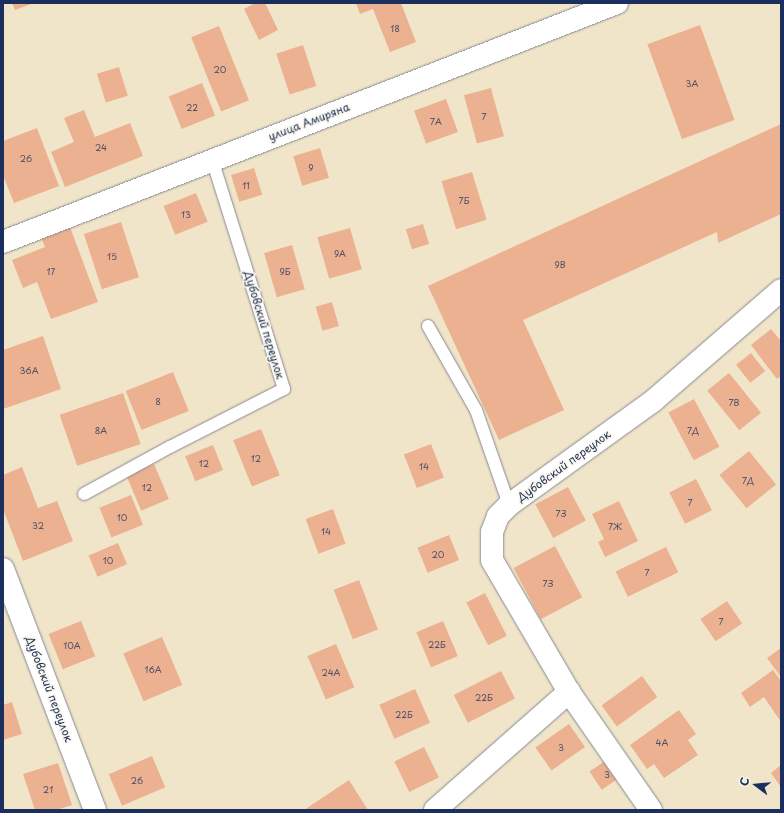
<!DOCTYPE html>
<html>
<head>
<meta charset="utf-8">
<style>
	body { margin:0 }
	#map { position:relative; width:784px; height:813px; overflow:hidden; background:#f1e5c9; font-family:"Playpen Sans",sans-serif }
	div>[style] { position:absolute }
	.building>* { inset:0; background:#ecb190; transform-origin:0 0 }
	.roads { filter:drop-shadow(0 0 1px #868a94) drop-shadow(0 0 1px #868a94) }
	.service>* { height:12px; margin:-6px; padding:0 6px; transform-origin:6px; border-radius:6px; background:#fff }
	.minor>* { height:22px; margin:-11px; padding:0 11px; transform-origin:11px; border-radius:11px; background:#fff }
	span { translate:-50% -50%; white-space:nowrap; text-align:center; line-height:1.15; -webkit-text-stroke:3.5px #fbf7ec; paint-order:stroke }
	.number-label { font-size:9px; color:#4f506a }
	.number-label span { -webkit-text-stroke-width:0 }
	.street-label { font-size:11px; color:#1b2f5e }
	.frame { position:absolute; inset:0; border:4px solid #1b2f5e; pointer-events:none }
	.north { position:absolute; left:736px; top:765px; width:40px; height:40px; -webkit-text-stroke:3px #fbf7ec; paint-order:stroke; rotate:286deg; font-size:11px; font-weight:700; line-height:16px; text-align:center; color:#1b2f5e }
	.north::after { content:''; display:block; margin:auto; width:14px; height:18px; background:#1b2f5e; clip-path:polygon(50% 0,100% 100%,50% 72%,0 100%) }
</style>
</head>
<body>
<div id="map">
	<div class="building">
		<div style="clip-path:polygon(12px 3px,34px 3px,15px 10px)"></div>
		<div style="clip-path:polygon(255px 3px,265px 3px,278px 30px,259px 40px,244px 9px)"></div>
		<div style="clip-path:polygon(356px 3px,401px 3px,416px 42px,390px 52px,373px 9px,360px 14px)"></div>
		<div style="left:700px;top:25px;width:101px;height:56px;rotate:70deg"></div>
		<div style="left:219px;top:26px;width:80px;height:30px;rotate:68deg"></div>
		<div style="left:303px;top:45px;width:43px;height:28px;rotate:72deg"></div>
		<div style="left:119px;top:67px;width:30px;height:23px;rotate:73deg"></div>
		<div style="left:202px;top:83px;width:35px;height:36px;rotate:68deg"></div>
		<div style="left:491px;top:88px;width:50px;height:28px;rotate:75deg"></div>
		<div style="left:446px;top:99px;width:35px;height:34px;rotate:70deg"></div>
		<div style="clip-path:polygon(84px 110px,95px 137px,130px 123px,143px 156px,65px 187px,51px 152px,74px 142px,64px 118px)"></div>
		<div style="clip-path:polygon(781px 124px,781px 214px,718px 243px,717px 232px,523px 320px,564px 410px,499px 440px,428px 286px)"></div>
		<div style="clip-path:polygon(37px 128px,59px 186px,14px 203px,3px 175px,3px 141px)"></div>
		<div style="left:320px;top:148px;width:31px;height:28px;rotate:73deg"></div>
		<div style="left:254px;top:168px;width:28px;height:24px;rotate:73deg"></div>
		<div style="left:472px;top:172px;width:50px;height:32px;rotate:73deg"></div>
		<div style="left:196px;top:193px;width:31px;height:35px;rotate:68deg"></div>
		<div style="left:121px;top:222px;width:58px;height:39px;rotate:72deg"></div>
		<div style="left:423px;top:224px;width:21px;height:18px;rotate:73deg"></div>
		<div style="clip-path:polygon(70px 227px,98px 302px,51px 319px,37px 282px,23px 288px,12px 260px,45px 247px,41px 237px)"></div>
		<div style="left:350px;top:228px;width:43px;height:34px;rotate:74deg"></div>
		<div style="left:292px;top:245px;width:46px;height:29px;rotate:74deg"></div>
		<div style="left:332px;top:302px;width:25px;height:17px;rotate:74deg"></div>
		<div style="clip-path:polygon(771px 329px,781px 341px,781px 376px,777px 379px,751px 345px)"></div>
		<div style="clip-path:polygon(43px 336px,61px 389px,3px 409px,3px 350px)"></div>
		<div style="left:751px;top:353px;width:23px;height:19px;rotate:52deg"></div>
		<div style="left:173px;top:372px;width:42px;height:51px;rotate:68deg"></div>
		<div style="left:729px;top:373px;width:51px;height:28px;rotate:51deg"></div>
		<div style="left:123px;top:393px;width:54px;height:67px;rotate:71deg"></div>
		<div style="left:694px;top:399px;width:54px;height:29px;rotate:62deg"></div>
		<div style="left:261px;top:429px;width:50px;height:30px;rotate:68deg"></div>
		<div style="left:431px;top:444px;width:36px;height:29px;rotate:69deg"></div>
		<div style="left:213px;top:445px;width:27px;height:30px;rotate:68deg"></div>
		<div style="left:749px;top:451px;width:43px;height:38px;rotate:51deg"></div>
		<div style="left:154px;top:464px;width:38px;height:30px;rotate:67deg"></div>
		<div style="clip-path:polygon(22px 467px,38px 508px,57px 501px,73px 541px,23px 561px,3px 509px,3px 475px)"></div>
		<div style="left:696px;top:479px;width:35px;height:30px;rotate:63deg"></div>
		<div style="left:568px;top:487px;width:38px;height:37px;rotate:62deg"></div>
		<div style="left:131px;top:495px;width:32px;height:34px;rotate:68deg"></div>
		<div style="clip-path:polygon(619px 501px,638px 541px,605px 557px,598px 542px,604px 539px,592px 514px)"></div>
		<div style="left:333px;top:509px;width:37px;height:29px;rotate:70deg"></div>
		<div style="left:449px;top:535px;width:27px;height:34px;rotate:68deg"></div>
		<div style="left:118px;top:543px;width:23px;height:32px;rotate:67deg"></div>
		<div style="left:555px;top:546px;width:58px;height:47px;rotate:62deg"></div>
		<div style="left:666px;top:547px;width:28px;height:56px;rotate:64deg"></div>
		<div style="left:359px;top:580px;width:53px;height:27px;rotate:69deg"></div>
		<div style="left:485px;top:593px;width:48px;height:21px;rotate:63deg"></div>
		<div style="left:727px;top:601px;width:27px;height:32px;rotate:56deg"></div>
		<div style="left:81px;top:621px;width:38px;height:35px;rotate:68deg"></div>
		<div style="left:443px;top:621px;width:38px;height:29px;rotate:67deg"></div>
		<div style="left:162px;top:637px;width:52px;height:42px;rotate:67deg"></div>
		<div style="left:336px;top:644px;width:47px;height:31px;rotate:67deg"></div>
		<div style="clip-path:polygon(781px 648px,781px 677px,767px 658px)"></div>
		<div style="clip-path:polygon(773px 670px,781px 681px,781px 722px,764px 697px,750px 707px,741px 693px)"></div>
		<div style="left:501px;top:671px;width:31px;height:53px;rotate:63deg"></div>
		<div style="left:642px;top:676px;width:26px;height:50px;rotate:54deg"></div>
		<div style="left:415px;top:689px;width:37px;height:39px;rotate:66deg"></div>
		<div style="clip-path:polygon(12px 702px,22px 734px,3px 740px,3px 705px)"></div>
		<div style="clip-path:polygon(679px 710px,696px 734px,688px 740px,698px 755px,664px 778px,654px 764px,647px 769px,630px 745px)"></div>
		<div style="left:569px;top:724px;width:28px;height:41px;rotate:55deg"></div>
		<div style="left:424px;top:747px;width:34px;height:33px;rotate:64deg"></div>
		<div style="left:152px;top:756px;width:34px;height:47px;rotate:67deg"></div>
		<div style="left:611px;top:757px;width:22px;height:26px;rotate:56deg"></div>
		<div style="clip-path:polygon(58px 763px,72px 805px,56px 810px,35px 810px,23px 774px)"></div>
		<div style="clip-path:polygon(781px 765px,781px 787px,771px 773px)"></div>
		<div style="clip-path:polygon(349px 780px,368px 810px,304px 810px)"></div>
	</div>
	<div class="roads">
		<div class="service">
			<div style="left:428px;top:326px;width:97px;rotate:60.3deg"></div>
			<div style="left:476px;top:410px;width:101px;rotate:70.8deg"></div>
			<div style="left:84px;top:494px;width:98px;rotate:-28.7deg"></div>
			<div style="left:170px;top:447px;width:128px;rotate:-27deg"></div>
			<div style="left:284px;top:389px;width:241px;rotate:-107.4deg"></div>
		</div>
		<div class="minor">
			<div style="left:3px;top:242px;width:659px;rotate:-21.27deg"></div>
			<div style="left:3px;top:569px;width:258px;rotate:69.1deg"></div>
			<div style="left:435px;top:810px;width:179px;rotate:-41.4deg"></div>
			<div style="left:651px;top:810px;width:144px;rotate:-124.8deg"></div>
			<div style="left:569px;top:692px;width:153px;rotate:-120.3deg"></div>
			<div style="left:492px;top:560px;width:28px;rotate:-90deg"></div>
			<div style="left:492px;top:532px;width:17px;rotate:-69deg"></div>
			<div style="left:498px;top:516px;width:16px;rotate:-45deg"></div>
			<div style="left:509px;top:505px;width:178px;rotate:-35.8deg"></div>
			<div style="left:653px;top:401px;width:169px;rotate:-40.9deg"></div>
		</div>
	</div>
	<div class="number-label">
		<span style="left:395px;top:28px">18</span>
		<span style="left:220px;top:69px">20</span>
		<span style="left:692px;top:83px">3А</span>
		<span style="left:192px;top:107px">22</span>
		<span style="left:484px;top:116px">7</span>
		<span style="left:436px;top:121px">7А</span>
		<span style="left:101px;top:147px">24</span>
		<span style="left:26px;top:158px">26</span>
		<span style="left:311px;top:167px">9</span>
		<span style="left:246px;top:185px">11</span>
		<span style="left:464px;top:200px">7Б</span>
		<span style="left:186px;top:214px">13</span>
		<span style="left:340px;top:253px">9А</span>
		<span style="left:112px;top:256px">15</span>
		<span style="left:560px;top:264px">9В</span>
		<span style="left:51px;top:271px">17</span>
		<span style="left:285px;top:271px">9Б</span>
		<span style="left:29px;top:370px">36А</span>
		<span style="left:158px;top:401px">8</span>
		<span style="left:734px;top:402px">7В</span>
		<span style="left:101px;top:430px">8А</span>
		<span style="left:693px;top:430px">7Д</span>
		<span style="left:256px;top:458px">12</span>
		<span style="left:204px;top:463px">12</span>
		<span style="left:424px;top:466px">14</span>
		<span style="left:748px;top:480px">7Д</span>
		<span style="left:147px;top:487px">12</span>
		<span style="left:690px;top:502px">7</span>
		<span style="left:561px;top:513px">7З</span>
		<span style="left:122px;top:517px">10</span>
		<span style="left:38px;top:525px">32</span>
		<span style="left:615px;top:526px">7Ж</span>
		<span style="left:326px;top:531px">14</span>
		<span style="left:438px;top:554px">20</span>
		<span style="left:108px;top:560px">10</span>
		<span style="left:647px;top:572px">7</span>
		<span style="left:548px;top:583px">7З</span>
		<span style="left:721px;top:621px">7</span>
		<span style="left:437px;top:644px">22Б</span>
		<span style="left:72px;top:645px">10А</span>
		<span style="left:153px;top:669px">16А</span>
		<span style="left:331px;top:672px">24А</span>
		<span style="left:484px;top:697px">22Б</span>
		<span style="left:404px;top:714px">22Б</span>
		<span style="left:662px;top:742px">4А</span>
		<span style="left:561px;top:747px">3</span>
		<span style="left:607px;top:774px">3</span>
		<span style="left:137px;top:780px">26</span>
		<span style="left:48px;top:789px">21</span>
	</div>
	<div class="street-label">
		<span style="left:309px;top:122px;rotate:-21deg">улица Амиряна</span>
		<span style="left:264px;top:325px;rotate:73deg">Дубовский переулок</span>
		<span style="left:564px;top:466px;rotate:-36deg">Дубовский переулок</span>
		<span style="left:49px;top:689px;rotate:69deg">Дубовский переулок</span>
	</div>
	<div class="frame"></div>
	<div class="north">С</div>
</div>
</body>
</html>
